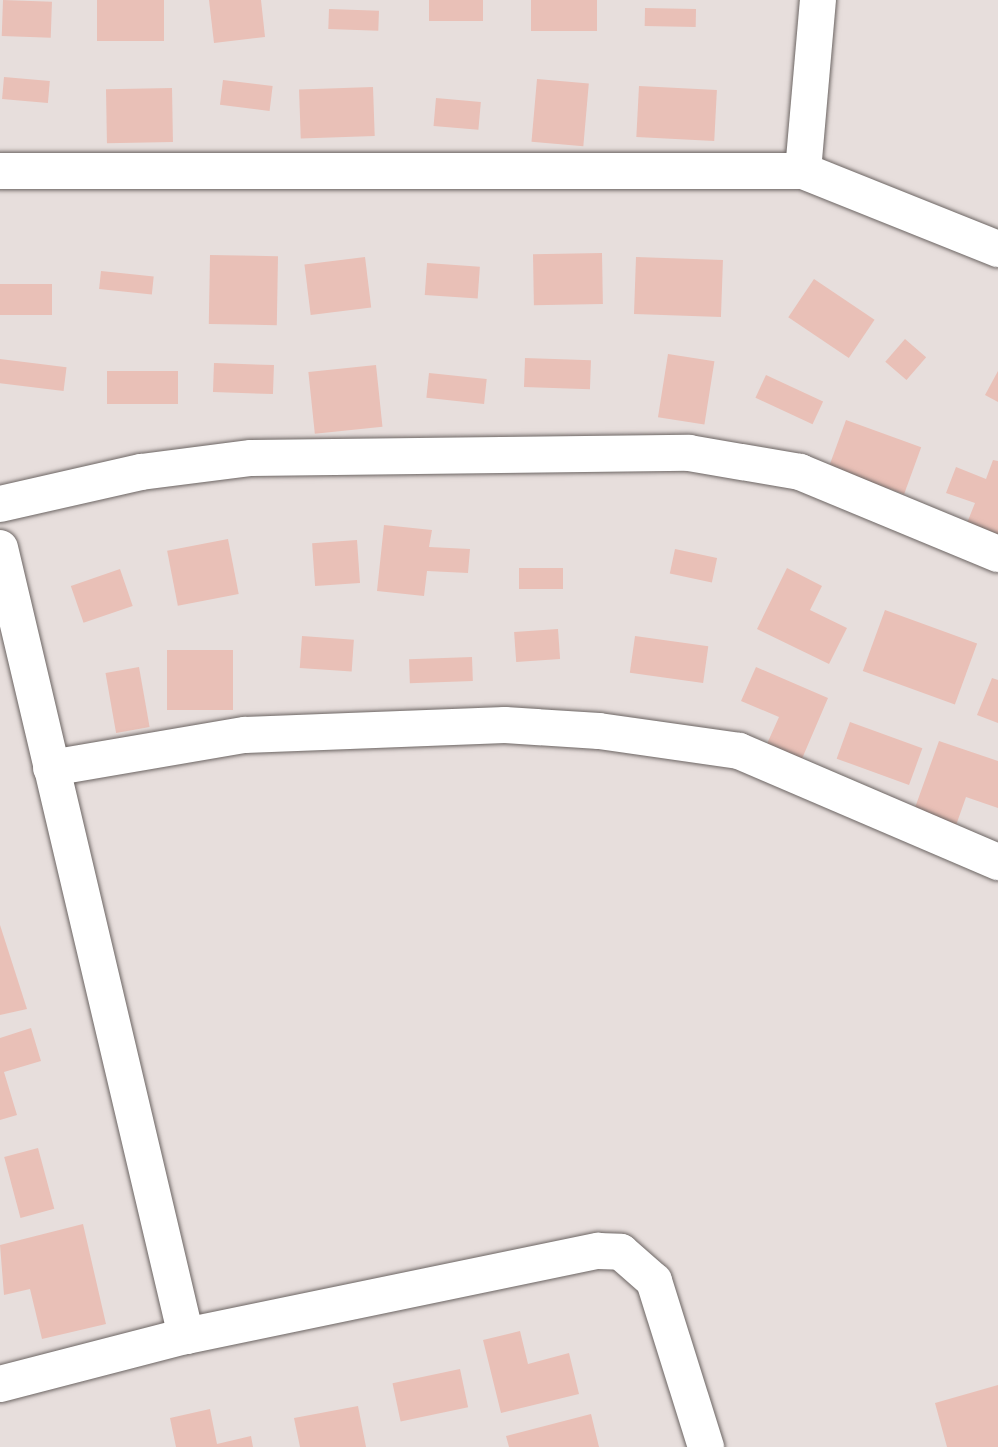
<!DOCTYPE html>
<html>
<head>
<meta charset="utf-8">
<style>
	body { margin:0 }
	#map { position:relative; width:998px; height:1447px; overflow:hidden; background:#e7dedc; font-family:Helvetica,sans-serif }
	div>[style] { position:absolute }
	.building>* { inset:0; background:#e9c0b7; transform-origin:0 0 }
	.roads { filter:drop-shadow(0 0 2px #6c6563) drop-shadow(0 0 2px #6c6563) }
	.minor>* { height:36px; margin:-18px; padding:0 18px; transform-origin:18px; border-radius:18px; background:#fff }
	span { translate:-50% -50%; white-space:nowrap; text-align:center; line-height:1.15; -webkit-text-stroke:7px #e7dedc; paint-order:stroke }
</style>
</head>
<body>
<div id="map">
	<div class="building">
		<div style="left:3px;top:0;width:49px;height:36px;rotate:2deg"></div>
		<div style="left:97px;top:0;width:67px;height:41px"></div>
		<div style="clip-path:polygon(209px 0,261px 0,265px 37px,214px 43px)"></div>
		<div style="left:429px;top:0;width:54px;height:21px"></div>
		<div style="left:531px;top:0;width:66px;height:31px"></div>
		<div style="left:645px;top:8px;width:51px;height:18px;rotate:1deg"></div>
		<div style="left:329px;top:9px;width:50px;height:20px;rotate:2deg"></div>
		<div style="left:4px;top:77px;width:46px;height:22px;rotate:5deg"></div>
		<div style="left:537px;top:79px;width:52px;height:63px;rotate:5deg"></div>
		<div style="left:223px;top:80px;width:50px;height:25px;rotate:7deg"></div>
		<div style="left:639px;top:86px;width:78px;height:51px;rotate:3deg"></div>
		<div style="left:373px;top:87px;width:49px;height:74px;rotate:88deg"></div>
		<div style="left:172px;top:88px;width:54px;height:66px;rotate:89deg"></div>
		<div style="left:436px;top:98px;width:45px;height:28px;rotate:5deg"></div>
		<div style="left:602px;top:253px;width:51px;height:69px;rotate:89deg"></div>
		<div style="left:210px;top:255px;width:68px;height:69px;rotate:1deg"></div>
		<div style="left:365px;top:257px;width:51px;height:61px;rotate:83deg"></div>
		<div style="left:636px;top:257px;width:87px;height:57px;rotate:2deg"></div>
		<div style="left:427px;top:263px;width:53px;height:32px;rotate:4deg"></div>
		<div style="left:101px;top:271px;width:53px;height:18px;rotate:6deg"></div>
		<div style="left:814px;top:279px;width:73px;height:46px;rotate:34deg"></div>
		<div style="left:52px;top:284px;width:31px;height:52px;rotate:90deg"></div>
		<div style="left:905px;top:339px;width:28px;height:30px;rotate:41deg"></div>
		<div style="left:668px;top:354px;width:47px;height:64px;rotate:9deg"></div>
		<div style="left:525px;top:358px;width:66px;height:29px;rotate:2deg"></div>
		<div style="left:0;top:359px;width:67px;height:24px;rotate:7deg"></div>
		<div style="left:214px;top:363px;width:60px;height:29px;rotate:2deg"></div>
		<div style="left:376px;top:365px;width:62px;height:68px;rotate:84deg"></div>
		<div style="left:178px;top:371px;width:33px;height:71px;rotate:90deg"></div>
		<div style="clip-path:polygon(998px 371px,998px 402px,985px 395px)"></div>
		<div style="left:429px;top:373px;width:58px;height:25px;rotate:6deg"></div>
		<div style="left:766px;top:375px;width:63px;height:25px;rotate:25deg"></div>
		<div style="left:846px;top:420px;width:80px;height:50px;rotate:20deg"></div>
		<div style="clip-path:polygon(993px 460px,998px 461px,998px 546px,963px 533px,975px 503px,946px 493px,956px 467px,986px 479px)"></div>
		<div style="clip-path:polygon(384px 525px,432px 530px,429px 547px,470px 549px,468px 573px,427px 571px,424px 596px,377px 591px)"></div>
		<div style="left:228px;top:539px;width:56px;height:62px;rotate:79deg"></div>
		<div style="left:357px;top:540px;width:43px;height:45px;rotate:86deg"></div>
		<div style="left:675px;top:549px;width:43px;height:25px;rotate:12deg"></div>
		<div style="left:519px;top:568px;width:44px;height:21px"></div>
		<div style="clip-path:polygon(787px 568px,822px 586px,810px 610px,847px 628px,829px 664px,757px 629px)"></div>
		<div style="left:120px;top:569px;width:39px;height:52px;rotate:71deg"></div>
		<div style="left:885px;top:610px;width:98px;height:65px;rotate:20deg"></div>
		<div style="left:558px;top:629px;width:30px;height:44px;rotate:86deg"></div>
		<div style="left:302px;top:636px;width:52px;height:32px;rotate:4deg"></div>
		<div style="left:635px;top:636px;width:74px;height:37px;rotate:8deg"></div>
		<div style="left:167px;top:650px;width:66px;height:60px"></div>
		<div style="left:472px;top:657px;width:24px;height:63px;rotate:88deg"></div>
		<div style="left:139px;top:667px;width:61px;height:34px;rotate:80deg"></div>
		<div style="clip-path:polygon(756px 667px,828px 698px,801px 761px,766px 746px,779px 717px,741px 701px)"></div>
		<div style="clip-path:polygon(992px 678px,998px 680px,998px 723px,977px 715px)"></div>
		<div style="left:850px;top:722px;width:77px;height:39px;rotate:20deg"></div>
		<div style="clip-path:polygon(939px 741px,998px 761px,998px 808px,966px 797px,954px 831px,912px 816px)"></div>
		<div style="clip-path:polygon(0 925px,27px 1009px,0 1015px)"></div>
		<div style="clip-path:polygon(31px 1028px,41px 1061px,4px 1072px,17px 1115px,0 1120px,0 1038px)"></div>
		<div style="left:38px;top:1148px;width:63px;height:35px;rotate:75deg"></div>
		<div style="clip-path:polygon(83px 1224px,106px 1324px,42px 1339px,30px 1289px,4px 1295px,0 1245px)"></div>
		<div style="clip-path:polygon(520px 1331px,528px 1364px,569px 1353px,579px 1394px,501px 1413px,483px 1340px)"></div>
		<div style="left:460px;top:1369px;width:39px;height:69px;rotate:78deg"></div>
		<div style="clip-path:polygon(998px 1385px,998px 1447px,947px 1447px,935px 1403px)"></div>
		<div style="clip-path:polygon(358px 1406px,366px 1447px,300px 1447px,294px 1418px)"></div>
		<div style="clip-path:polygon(210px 1409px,217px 1444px,251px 1436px,253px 1447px,176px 1447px,170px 1418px)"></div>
		<div style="clip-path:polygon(591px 1414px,599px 1447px,509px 1447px,506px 1436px)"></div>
	</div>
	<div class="roads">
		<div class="minor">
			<div style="left:0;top:171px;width:803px"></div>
			<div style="left:803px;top:171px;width:210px;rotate:21.8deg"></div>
			<div style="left:803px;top:171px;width:172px;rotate:-85deg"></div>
			<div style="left:0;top:504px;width:145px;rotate:-12.8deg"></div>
			<div style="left:141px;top:472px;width:111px;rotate:-7.3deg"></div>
			<div style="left:251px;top:458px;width:438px;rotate:-0.7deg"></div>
			<div style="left:689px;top:453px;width:113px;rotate:9.7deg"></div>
			<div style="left:800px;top:472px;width:214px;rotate:22.5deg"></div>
			<div style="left:0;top:548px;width:810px;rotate:76.72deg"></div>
			<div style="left:51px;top:768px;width:197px;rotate:-9.7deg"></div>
			<div style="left:245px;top:735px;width:260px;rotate:-2.2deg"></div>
			<div style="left:505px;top:725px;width:94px;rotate:3.7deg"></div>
			<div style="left:599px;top:731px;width:141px;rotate:8.1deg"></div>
			<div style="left:739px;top:751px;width:282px;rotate:23.2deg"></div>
			<div style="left:0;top:1384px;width:192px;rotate:-14.5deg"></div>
			<div style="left:186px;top:1336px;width:421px;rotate:-11.7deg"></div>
			<div style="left:598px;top:1251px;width:23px;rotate:2deg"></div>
			<div style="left:621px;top:1252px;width:44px;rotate:41.3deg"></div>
			<div style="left:654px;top:1281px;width:174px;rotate:72.6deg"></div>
		</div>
	</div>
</div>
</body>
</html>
